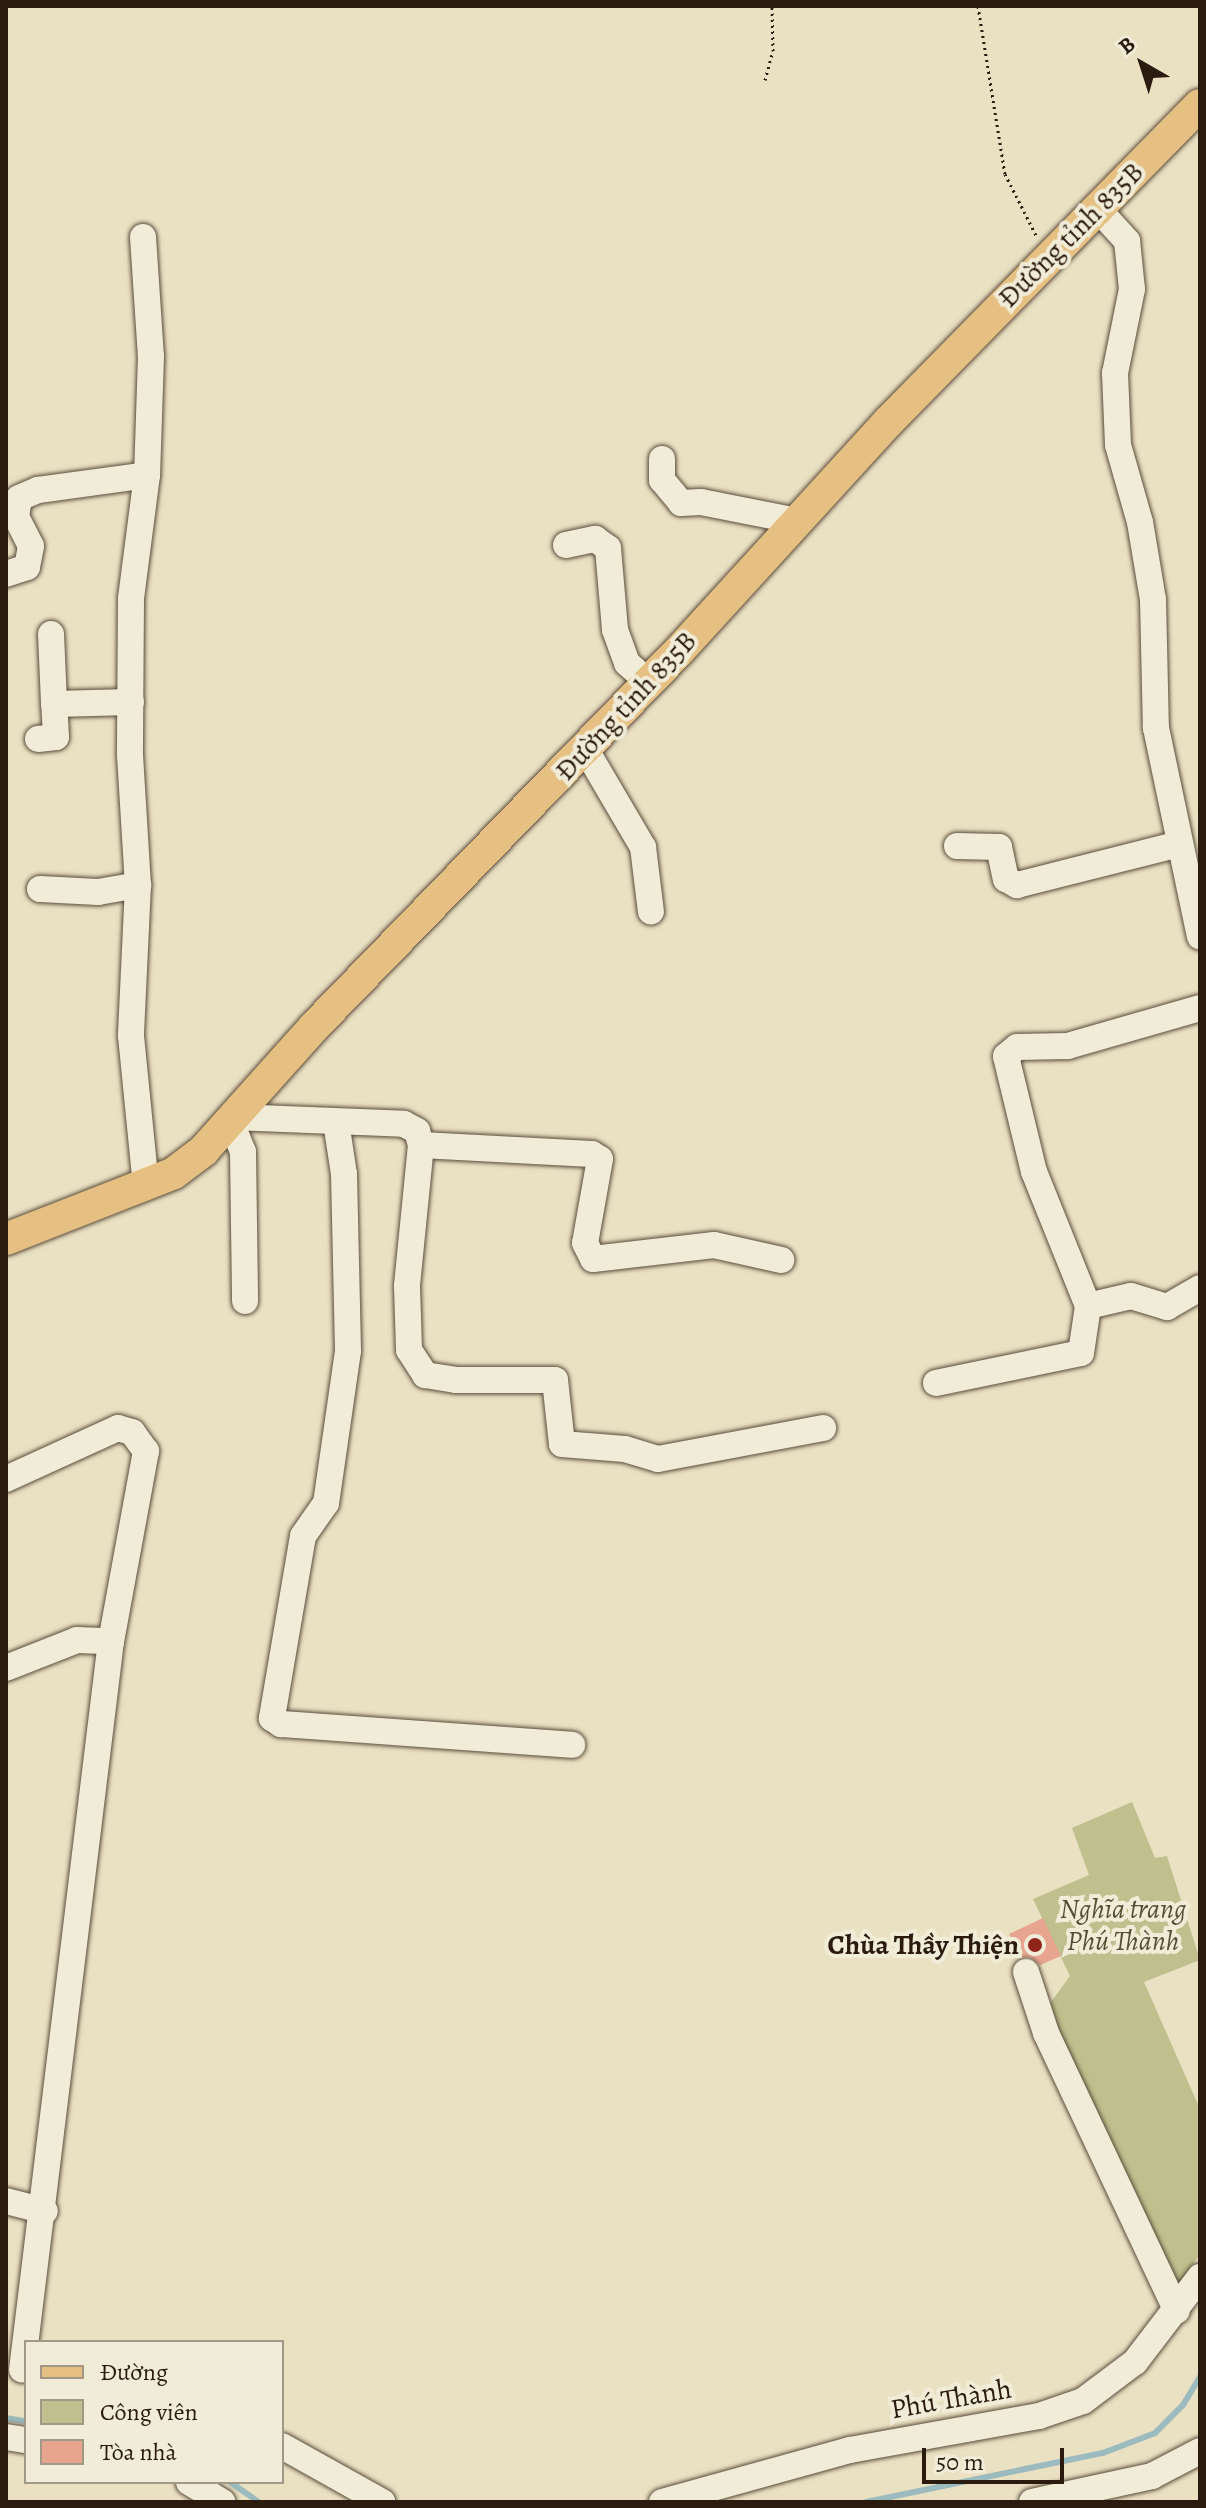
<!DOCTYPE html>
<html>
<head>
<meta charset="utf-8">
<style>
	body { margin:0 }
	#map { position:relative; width:1206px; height:2508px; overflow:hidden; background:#eae1c3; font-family:Alegreya,serif }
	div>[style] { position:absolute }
	.green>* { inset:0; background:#bfc08e }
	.stream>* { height:6px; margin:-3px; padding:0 3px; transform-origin:3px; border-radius:3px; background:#9cbbbe }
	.building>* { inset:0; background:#e7a58f }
	.path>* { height:3px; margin-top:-1.5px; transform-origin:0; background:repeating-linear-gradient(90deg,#2b1a0e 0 2px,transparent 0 6px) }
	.roads { filter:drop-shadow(0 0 2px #5b4c3b) drop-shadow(0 0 2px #5b4c3b) }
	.minor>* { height:26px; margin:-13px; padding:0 13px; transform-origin:13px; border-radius:13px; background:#f1ecd8 }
	.major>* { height:32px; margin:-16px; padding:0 16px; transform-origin:16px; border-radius:16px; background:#e5c082 }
	.dots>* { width:22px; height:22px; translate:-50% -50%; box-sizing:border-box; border:4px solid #f1ecd8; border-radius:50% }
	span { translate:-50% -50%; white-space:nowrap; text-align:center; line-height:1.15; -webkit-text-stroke:8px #f1ecd8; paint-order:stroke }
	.street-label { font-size:28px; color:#2b1a0e }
	.park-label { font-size:28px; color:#574c34; font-style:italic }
	.poi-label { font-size:28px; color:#2b1a0e; font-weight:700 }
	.right { translate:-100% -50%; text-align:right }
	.frame { position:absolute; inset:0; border:8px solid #2b1a0e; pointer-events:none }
	.legend { position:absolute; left:24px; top:2340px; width:260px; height:144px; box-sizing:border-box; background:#f1ecd8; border:2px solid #a29887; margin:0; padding:10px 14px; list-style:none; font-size:24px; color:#2b1a0e }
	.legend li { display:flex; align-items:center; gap:16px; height:40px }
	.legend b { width:40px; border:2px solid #a29887 }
	.north { position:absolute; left:1102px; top:24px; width:80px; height:80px; -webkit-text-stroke:6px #f1ecd8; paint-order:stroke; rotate:321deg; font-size:22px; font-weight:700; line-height:32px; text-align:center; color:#2b1a0e }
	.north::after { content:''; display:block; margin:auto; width:28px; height:36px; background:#2b1a0e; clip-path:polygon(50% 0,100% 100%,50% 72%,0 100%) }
	.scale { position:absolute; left:922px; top:2448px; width:142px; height:36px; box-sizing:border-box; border:4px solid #2b1a0e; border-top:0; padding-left:10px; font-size:24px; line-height:28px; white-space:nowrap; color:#2b1a0e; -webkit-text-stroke:6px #f1ecd8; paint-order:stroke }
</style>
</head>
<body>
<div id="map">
	<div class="green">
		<div style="clip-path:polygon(1132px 1802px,1155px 1858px,1167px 1856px,1200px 1960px,1144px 1982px,1200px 2109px,1200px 2254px,1174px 2291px,1043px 2013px,1070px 1976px,1033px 1899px,1089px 1875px,1072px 1828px)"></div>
	</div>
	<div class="stream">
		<div style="left:6px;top:2418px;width:20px;rotate:9deg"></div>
		<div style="left:230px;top:2482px;width:35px;rotate:35deg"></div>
		<div style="left:866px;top:2502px;width:242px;rotate:-11.7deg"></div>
		<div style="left:1103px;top:2453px;width:56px;rotate:-21deg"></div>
		<div style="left:1155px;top:2433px;width:40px;rotate:-45deg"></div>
		<div style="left:1183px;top:2405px;width:33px;rotate:-59deg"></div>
	</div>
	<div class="building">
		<div style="clip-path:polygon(1043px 1918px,1061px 1956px,1040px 1965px,1030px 1957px,1020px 1957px,1009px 1934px)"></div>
	</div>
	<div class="path">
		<div style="left:978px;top:6px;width:170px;rotate:80.9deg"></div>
		<div style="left:1005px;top:174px;width:71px;rotate:63.1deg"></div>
		<div style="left:765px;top:80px;width:30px;rotate:-75deg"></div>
		<div style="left:773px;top:51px;width:45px;rotate:-91.3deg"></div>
	</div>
	<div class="roads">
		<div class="minor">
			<div style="left:1097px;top:208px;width:45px;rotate:47.7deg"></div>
			<div style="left:1127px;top:241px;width:48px;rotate:84.1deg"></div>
			<div style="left:1132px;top:289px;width:86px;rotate:101.4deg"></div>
			<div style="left:1115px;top:373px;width:72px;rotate:87.6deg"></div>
			<div style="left:1118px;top:445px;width:80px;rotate:74.1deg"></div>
			<div style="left:1140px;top:522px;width:79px;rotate:80.5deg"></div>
			<div style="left:1153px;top:600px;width:128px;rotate:88.7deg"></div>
			<div style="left:1156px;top:728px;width:213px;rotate:78.1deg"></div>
			<div style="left:143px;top:237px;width:119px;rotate:86.2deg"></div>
			<div style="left:151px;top:356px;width:119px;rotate:91.9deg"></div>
			<div style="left:147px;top:475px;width:125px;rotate:97.4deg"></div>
			<div style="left:131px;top:599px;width:156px;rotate:90.4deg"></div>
			<div style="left:130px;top:755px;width:130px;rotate:86.5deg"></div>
			<div style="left:138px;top:885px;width:151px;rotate:92.7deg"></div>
			<div style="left:131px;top:1036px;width:151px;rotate:84.3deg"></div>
			<div style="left:662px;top:459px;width:21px;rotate:90deg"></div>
			<div style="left:662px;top:480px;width:30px;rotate:50deg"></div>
			<div style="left:681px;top:503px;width:20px;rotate:-3deg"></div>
			<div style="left:701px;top:502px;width:98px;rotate:11.2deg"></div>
			<div style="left:566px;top:545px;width:30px;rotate:-12deg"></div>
			<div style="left:595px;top:539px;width:16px;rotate:35deg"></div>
			<div style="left:608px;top:548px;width:82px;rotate:85.1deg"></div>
			<div style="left:615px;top:630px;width:35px;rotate:70deg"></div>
			<div style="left:627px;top:663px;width:30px;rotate:42deg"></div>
			<div style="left:6px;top:574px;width:22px;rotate:-18deg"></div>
			<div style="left:27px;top:567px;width:21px;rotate:-79deg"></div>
			<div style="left:31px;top:546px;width:33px;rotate:-117deg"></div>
			<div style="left:16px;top:517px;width:19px;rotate:-81deg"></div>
			<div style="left:19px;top:498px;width:21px;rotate:-23deg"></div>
			<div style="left:38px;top:490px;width:110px;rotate:-7.8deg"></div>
			<div style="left:51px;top:634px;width:70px;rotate:87.5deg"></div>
			<div style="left:54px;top:704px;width:77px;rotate:-1.5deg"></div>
			<div style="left:38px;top:739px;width:18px;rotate:-6deg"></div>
			<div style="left:56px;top:737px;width:33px;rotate:-93deg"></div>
			<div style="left:586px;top:750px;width:113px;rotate:59.6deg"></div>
			<div style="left:643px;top:847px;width:65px;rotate:83deg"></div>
			<div style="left:957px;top:846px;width:42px;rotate:1.4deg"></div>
			<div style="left:999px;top:847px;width:33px;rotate:78deg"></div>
			<div style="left:1006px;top:879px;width:13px;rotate:29deg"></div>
			<div style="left:1017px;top:885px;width:167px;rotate:-14.2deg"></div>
			<div style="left:40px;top:889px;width:58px;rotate:3deg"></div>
			<div style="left:98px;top:892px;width:41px;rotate:-9.9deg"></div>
			<div style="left:233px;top:1117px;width:171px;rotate:2.3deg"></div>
			<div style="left:404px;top:1124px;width:15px;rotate:28deg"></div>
			<div style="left:417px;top:1131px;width:15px;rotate:74deg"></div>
			<div style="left:421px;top:1145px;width:142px;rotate:95.7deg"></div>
			<div style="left:407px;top:1286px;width:64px;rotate:88.2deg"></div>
			<div style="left:409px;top:1350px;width:30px;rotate:57deg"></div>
			<div style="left:425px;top:1375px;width:31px;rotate:9deg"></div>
			<div style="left:456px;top:1380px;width:99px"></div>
			<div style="left:555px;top:1380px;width:64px;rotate:83.8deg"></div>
			<div style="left:562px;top:1444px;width:63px;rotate:4.5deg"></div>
			<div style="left:625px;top:1449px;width:34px;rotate:17deg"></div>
			<div style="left:658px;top:1459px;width:168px;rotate:-10.6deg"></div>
			<div style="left:336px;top:1122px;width:53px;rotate:81.3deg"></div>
			<div style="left:344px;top:1174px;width:177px;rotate:88.7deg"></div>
			<div style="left:348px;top:1351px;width:154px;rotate:98.2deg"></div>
			<div style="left:326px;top:1503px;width:40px;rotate:124.9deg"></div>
			<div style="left:303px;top:1536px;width:185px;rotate:99.7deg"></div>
			<div style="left:272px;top:1718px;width:11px;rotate:34deg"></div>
			<div style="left:281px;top:1724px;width:292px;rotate:4.1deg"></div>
			<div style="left:223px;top:1129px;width:16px;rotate:30deg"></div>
			<div style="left:237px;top:1137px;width:16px;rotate:68deg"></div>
			<div style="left:243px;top:1152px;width:149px;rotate:89.2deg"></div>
			<div style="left:421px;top:1145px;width:171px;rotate:3deg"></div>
			<div style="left:592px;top:1154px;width:9px;rotate:32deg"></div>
			<div style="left:600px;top:1159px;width:85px;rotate:100.1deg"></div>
			<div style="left:585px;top:1243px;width:18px;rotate:63deg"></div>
			<div style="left:593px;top:1259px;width:122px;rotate:-6.6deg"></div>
			<div style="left:714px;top:1245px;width:69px;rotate:12.6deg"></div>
			<div style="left:1088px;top:1306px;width:144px;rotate:-111.9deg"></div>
			<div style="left:1034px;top:1172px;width:119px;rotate:-103.6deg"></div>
			<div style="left:1006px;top:1056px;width:14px;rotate:-39deg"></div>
			<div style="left:1017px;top:1047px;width:51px;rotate:-1.1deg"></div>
			<div style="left:1068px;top:1046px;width:137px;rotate:-16.1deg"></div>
			<div style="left:936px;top:1383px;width:148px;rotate:-11.7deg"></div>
			<div style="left:1081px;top:1353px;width:48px;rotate:-81.5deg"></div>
			<div style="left:1088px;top:1306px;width:44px;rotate:-13.1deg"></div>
			<div style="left:1131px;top:1296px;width:38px;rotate:17deg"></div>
			<div style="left:1167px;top:1307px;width:38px;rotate:-30deg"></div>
			<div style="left:6px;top:1479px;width:123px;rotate:-24.5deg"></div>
			<div style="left:118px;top:1428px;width:15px;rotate:16deg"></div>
			<div style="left:132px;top:1432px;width:24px;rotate:54deg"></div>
			<div style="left:146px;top:1451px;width:193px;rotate:100.4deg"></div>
			<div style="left:111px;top:1641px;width:734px;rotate:96.96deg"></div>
			<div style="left:6px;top:1668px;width:76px;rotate:-21.5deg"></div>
			<div style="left:77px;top:1640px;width:34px;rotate:2deg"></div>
			<div style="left:1026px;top:1972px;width:64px;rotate:71.8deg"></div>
			<div style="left:1046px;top:2033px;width:307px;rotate:64.8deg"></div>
			<div style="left:6px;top:2201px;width:40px;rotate:14.4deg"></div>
			<div style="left:6px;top:2437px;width:20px;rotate:9deg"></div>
			<div style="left:282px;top:2446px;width:115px;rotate:29.2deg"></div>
			<div style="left:189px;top:2482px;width:39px;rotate:31deg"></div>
			<div style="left:662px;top:2502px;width:195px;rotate:-15.5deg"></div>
			<div style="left:850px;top:2450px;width:192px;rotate:-10.2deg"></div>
			<div style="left:1039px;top:2416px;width:46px;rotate:-18.8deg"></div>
			<div style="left:1083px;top:2401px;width:65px;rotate:-36.9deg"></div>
			<div style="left:1135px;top:2362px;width:107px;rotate:-52.6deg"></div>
			<div style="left:1032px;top:2502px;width:123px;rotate:-12.2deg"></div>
			<div style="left:1152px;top:2476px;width:54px;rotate:-27.5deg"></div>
		</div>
		<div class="major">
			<div style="left:6px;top:1239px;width:180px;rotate:-21.4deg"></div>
			<div style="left:174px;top:1173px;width:38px;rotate:-37deg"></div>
			<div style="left:204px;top:1150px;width:165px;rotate:-48.2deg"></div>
			<div style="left:314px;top:1027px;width:524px;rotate:-45.85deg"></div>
			<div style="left:679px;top:651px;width:311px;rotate:-47.6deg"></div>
			<div style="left:889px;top:421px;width:443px;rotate:-45.5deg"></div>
		</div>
	</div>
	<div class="dots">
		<div style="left:1035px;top:1945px;background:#8f2418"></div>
	</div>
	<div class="street-label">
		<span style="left:1071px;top:235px;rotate:-45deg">Đường tỉnh 835B</span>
		<span style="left:626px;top:706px;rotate:-47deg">Đường tỉnh 835B</span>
		<span style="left:951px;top:2399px;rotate:-10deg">Phú Thành</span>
	</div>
	<div class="park-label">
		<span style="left:1123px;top:1925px">Nghĩa trang<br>Phú Thành</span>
	</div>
	<div class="poi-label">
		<span class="right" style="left:1019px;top:1945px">Chùa Thầy Thiện</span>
	</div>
	<div class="frame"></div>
	<ul class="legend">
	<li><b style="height:10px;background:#e5c082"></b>Đường</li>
	<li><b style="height:22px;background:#bfc08e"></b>Công viên</li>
	<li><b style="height:22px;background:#e7a58f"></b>Tòa nhà</li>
	</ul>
	<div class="north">B</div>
	<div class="scale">50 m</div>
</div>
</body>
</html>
